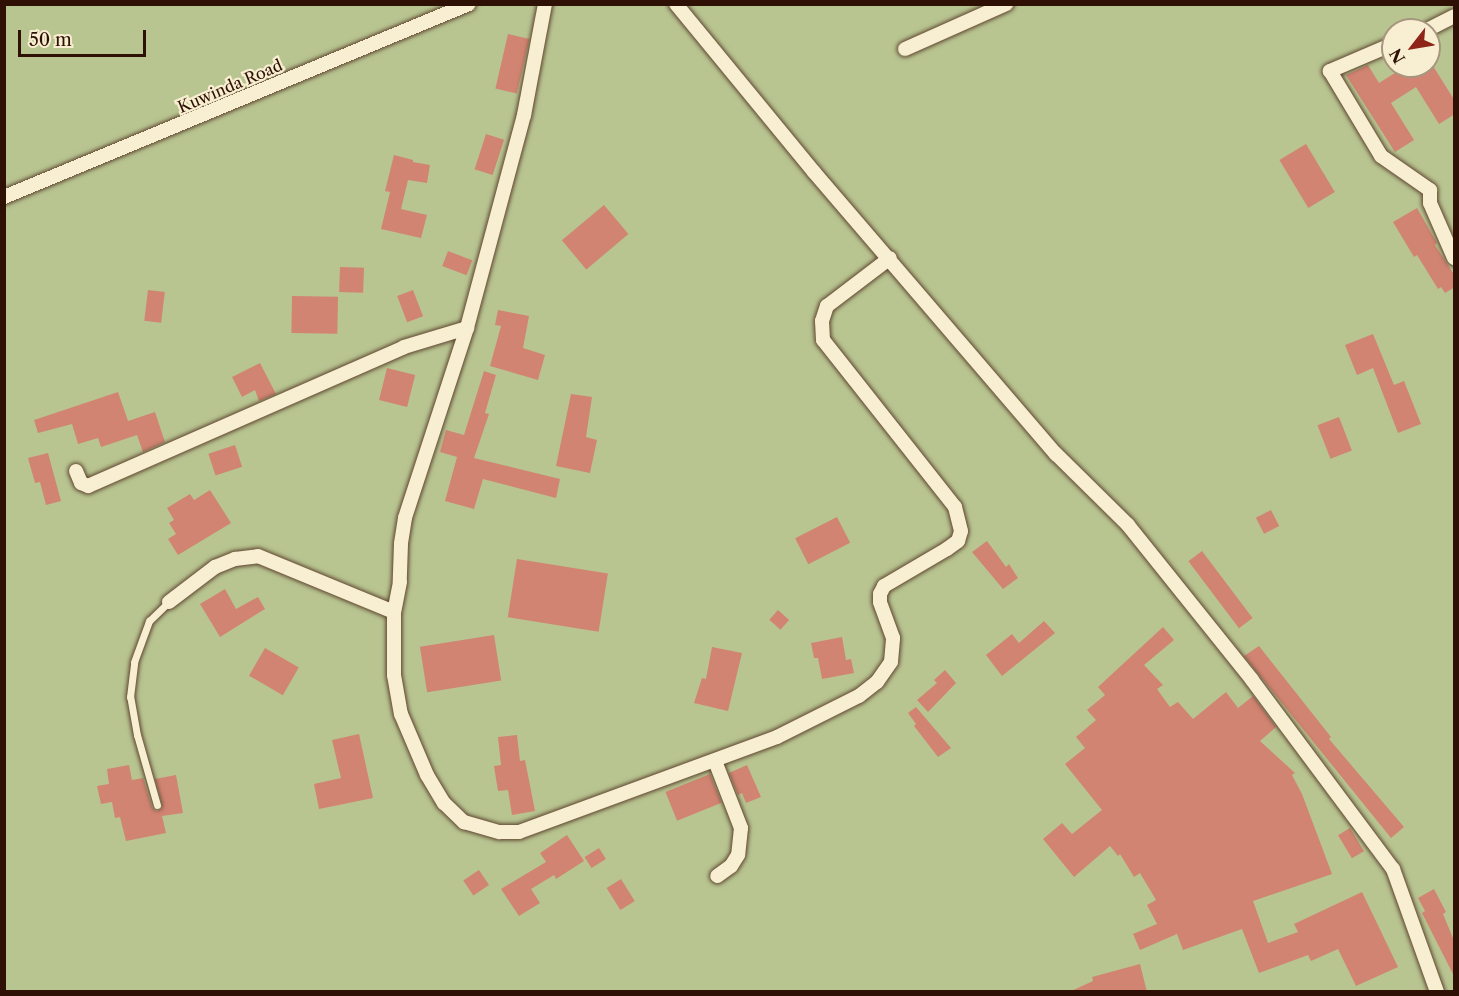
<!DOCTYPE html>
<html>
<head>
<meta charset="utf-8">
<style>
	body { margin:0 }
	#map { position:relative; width:1459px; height:996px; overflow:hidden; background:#f4e5b8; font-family:"Libre Caslon Text",serif }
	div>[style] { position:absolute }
	.green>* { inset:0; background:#b8c591 }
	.building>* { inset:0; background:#d18472; transform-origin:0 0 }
	.roads { filter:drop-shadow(0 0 2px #604631) drop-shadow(0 0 2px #604631) }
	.service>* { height:7px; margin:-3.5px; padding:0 3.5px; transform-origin:3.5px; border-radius:3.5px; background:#f8eed1 }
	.minor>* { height:14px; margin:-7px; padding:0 7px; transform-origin:7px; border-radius:7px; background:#f8eed1 }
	span { translate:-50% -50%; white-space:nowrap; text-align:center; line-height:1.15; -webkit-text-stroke:4.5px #f8eed1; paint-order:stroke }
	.street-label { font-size:16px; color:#2e1104 }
	.frame { position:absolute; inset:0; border:6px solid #2e1104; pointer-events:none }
	.north { position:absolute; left:1381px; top:18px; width:60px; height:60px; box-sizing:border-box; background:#f8eed1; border:2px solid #a7967f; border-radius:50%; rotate:239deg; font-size:16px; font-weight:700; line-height:24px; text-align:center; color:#2e1104 }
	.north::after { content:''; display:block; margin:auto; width:21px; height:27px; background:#8f2418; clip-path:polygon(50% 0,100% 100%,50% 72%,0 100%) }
	.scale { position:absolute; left:18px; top:30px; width:128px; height:27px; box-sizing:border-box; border:3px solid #2e1104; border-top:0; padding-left:8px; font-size:18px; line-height:21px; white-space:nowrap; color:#2e1104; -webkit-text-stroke:4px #f8eed1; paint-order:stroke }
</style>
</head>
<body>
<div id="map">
	<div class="green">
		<div style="clip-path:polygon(evenodd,5px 5px,1454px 5px,1454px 991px,5px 992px,5px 5px,1393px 30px,1429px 30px,1429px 66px,1393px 66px,1393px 30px)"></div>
	</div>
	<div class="building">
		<div style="left:508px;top:34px;width:22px;height:56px;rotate:13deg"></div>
		<div style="clip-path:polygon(1368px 65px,1379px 83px,1406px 66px,1433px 66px,1455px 101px,1455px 114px,1439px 124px,1416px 87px,1391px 103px,1414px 140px,1395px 152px,1346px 75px)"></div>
		<div style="left:486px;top:134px;width:19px;height:37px;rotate:18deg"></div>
		<div style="left:1306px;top:144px;width:56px;height:31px;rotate:59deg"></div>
		<div style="clip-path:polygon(394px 155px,413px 160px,413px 162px,430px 165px,427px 183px,408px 180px,401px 209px,427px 215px,421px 238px,381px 229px,390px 192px,385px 191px)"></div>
		<div style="left:604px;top:205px;width:38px;height:55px;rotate:50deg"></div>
		<div style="clip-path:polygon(1417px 208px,1437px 243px,1435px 245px,1455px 276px,1455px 287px,1445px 293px,1441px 287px,1438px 289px,1417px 255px,1414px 257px,1393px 222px)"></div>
		<div style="left:448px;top:251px;width:26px;height:16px;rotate:21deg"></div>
		<div style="left:340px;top:267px;width:24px;height:25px;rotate:2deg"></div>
		<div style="left:148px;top:290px;width:17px;height:31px;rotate:7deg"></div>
		<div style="left:413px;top:290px;width:28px;height:17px;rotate:69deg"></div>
		<div style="left:292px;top:296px;width:46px;height:37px;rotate:1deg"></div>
		<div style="clip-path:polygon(498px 310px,529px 316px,523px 348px,545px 355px,538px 380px,490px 366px,501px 326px,495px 325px)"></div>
		<div style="clip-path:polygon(1373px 334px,1394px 385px,1404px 381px,1421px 424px,1398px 433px,1373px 368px,1357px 375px,1345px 345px)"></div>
		<div style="clip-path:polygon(260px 363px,276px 394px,259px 401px,255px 390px,242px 397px,232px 377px)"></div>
		<div style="left:387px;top:368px;width:29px;height:33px;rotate:14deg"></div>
		<div style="clip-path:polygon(484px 371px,496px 375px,485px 413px,489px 414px,474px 458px,560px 479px,556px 498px,483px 479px,474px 509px,445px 501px,457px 457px,440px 452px,446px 430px,464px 435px)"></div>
		<div style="clip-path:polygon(118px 392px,128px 421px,155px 412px,165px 442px,143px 452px,137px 435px,101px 447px,98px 438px,78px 444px,72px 424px,38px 433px,34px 420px)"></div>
		<div style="clip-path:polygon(571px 394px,592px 397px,586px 437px,597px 440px,590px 473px,556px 466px)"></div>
		<div style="left:1339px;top:417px;width:36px;height:23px;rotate:69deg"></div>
		<div style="left:235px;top:445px;width:23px;height:28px;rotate:72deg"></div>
		<div style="clip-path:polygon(48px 453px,61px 501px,46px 505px,40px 482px,35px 483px,28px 458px)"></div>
		<div style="clip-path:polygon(210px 490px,231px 523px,178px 555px,168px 539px,176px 534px,169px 523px,174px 520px,167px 508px,190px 494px,194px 500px)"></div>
		<div style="left:1271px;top:510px;width:18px;height:17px;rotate:63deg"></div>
		<div style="left:837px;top:517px;width:29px;height:47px;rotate:63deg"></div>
		<div style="clip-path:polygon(987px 541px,1006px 567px,1009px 564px,1018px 578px,1003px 589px,972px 552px)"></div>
		<div style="left:1202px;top:551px;width:84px;height:17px;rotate:53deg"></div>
		<div style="left:517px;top:559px;width:92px;height:59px;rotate:9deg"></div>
		<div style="clip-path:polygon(225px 589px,236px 609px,258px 597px,265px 609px,220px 637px,200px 604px)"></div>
		<div style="left:778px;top:610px;width:15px;height:13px;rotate:42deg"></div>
		<div style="clip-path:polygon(1044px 621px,1055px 633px,1002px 676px,986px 655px,1012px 634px,1019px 643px)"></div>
		<div style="clip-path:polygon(1163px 627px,1174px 640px,1144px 665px,1163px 685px,1157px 689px,1170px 707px,1178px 702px,1193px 719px,1226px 692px,1238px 708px,1253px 696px,1276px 727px,1260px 741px,1295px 773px,1292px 775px,1302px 794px,1332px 874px,1253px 901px,1268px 943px,1298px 932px,1294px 924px,1362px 892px,1398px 967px,1356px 986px,1338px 949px,1311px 961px,1308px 955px,1259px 973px,1242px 929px,1183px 950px,1177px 934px,1140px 950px,1133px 934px,1157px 924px,1147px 905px,1156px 900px,1140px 873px,1134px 877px,1120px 854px,1118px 856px,1110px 846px,1074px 877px,1043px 839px,1062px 823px,1072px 834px,1102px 810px,1065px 764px,1085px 748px,1076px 737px,1096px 720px,1087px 710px,1105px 695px,1098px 687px)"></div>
		<div style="left:494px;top:635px;width:46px;height:75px;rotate:81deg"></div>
		<div style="clip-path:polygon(842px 637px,846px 660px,851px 659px,854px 673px,822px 679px,818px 658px,814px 658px,811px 643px)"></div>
		<div style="clip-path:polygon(1259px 646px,1331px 737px,1329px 739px,1404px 827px,1391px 838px,1244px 656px)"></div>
		<div style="clip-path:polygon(712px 647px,742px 653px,728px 711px,694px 703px,702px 678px,706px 679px)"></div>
		<div style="left:265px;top:648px;width:39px;height:32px;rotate:30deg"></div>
		<div style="clip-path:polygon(945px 670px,956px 683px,928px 712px,917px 700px,937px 683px,934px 680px)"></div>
		<div style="clip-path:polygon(916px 707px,951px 748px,938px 757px,914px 726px,916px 724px,908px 713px)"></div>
		<div style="clip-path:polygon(359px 734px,373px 798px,319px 809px,314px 784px,341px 778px,332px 740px)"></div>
		<div style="clip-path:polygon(517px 735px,520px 761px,525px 760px,535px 811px,512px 815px,508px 790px,498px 791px,494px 766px,501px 765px,498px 737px)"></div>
		<div style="clip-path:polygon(129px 765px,132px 780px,143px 778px,152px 807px,156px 811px,161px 809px,162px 804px,155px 779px,176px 775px,183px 813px,162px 816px,166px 833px,126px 841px,120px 817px,115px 818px,112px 802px,101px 804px,97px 786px,109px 784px,107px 769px)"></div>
		<div style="clip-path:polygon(747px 765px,761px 797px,746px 803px,742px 793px,738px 795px,729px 773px)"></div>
		<div style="left:710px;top:774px;width:31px;height:48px;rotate:68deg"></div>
		<div style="left:1350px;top:828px;width:27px;height:14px;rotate:59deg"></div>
		<div style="clip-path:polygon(567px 835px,584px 861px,556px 879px,554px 875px,531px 889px,540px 903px,519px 916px,501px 889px,546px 862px,540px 853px)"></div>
		<div style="left:599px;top:848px;width:13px;height:17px;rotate:58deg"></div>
		<div style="left:479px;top:870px;width:18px;height:19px;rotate:56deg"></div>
		<div style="left:621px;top:879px;width:26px;height:17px;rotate:58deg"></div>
		<div style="clip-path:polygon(1434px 889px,1446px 912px,1443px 914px,1455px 943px,1455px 978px,1422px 913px,1425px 911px,1418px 898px)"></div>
		<div style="clip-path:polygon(1140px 964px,1147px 992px,1069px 992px,1093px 981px,1092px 977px)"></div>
	</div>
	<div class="roads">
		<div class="service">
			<div style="left:157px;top:805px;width:73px;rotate:-105.9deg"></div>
			<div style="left:137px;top:735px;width:39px;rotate:-100deg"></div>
			<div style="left:130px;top:697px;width:35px;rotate:-83deg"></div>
			<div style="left:134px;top:662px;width:44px;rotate:-69.9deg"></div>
			<div style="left:149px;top:621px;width:28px;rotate:-44deg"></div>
		</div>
		<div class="minor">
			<div style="left:545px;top:4px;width:113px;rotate:100.7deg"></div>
			<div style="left:524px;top:115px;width:220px;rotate:105deg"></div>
			<div style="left:467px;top:328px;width:200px;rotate:108.1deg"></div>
			<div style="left:405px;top:518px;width:26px;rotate:99deg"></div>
			<div style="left:401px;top:544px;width:38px;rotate:92deg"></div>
			<div style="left:400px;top:582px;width:31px;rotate:101deg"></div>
			<div style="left:394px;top:612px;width:63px;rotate:90deg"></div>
			<div style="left:394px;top:675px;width:40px;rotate:80deg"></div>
			<div style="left:401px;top:714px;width:66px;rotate:66.9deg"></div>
			<div style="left:427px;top:775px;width:33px;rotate:59deg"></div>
			<div style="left:444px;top:803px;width:28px;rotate:44deg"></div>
			<div style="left:464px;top:822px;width:37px;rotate:16deg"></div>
			<div style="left:500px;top:832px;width:19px"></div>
			<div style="left:519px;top:832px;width:275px;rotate:-20.2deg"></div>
			<div style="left:777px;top:737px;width:92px;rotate:-26.6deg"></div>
			<div style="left:859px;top:696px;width:23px;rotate:-38deg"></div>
			<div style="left:877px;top:682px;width:24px;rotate:-55deg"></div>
			<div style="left:891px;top:662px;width:24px;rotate:-85deg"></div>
			<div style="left:893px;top:638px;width:38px;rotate:-110deg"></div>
			<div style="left:880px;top:602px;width:8px;rotate:-90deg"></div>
			<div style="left:880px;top:594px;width:9px;rotate:-63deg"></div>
			<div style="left:884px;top:586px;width:73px;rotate:-30.4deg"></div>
			<div style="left:947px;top:549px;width:14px;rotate:-36deg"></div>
			<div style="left:958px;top:541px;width:10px;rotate:-73deg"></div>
			<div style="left:961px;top:531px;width:25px;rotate:-104deg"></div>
			<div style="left:955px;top:507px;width:213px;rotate:-128.3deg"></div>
			<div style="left:823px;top:340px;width:19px;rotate:-93deg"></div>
			<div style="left:822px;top:321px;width:16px;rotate:-72deg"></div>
			<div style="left:827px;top:306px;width:79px;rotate:-37.3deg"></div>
			<div style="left:676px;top:4px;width:217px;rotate:50.6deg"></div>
			<div style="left:814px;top:172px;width:372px;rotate:49.4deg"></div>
			<div style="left:1056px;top:454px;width:101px;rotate:44.6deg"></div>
			<div style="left:1128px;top:525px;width:198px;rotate:51.3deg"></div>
			<div style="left:1252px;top:680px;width:236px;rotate:53.3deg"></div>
			<div style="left:1393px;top:869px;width:131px;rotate:70.3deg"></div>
			<div style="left:1427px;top:30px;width:30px;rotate:-27deg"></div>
			<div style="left:1393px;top:44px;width:69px;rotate:156.8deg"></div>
			<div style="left:1330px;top:71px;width:99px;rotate:59deg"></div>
			<div style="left:1381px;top:156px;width:60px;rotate:34.8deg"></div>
			<div style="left:1430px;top:190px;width:13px;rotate:90deg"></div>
			<div style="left:1430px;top:203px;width:60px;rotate:66.4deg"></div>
			<div style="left:905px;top:49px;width:111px;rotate:-24deg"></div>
			<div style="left:4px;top:197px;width:503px;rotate:-22.54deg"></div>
			<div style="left:76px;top:471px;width:13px;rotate:67deg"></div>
			<div style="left:81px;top:483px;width:8px;rotate:23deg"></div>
			<div style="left:88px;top:486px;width:345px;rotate:-23.7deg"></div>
			<div style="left:404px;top:347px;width:66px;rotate:-16.8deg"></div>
			<div style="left:169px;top:602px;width:58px;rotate:-37.3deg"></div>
			<div style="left:215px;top:567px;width:22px;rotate:-22deg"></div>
			<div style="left:235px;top:559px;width:23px;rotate:-7deg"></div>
			<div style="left:258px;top:556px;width:147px;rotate:22.4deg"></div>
			<div style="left:715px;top:761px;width:72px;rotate:68.8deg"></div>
			<div style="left:741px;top:828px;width:27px;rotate:96deg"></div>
			<div style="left:738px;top:855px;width:13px;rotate:122deg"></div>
			<div style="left:731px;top:866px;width:17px;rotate:144deg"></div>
		</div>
	</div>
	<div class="street-label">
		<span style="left:230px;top:86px;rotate:-23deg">Kuwinda Road</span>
	</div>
	<div class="frame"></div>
	<div class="north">N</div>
	<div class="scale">50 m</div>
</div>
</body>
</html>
